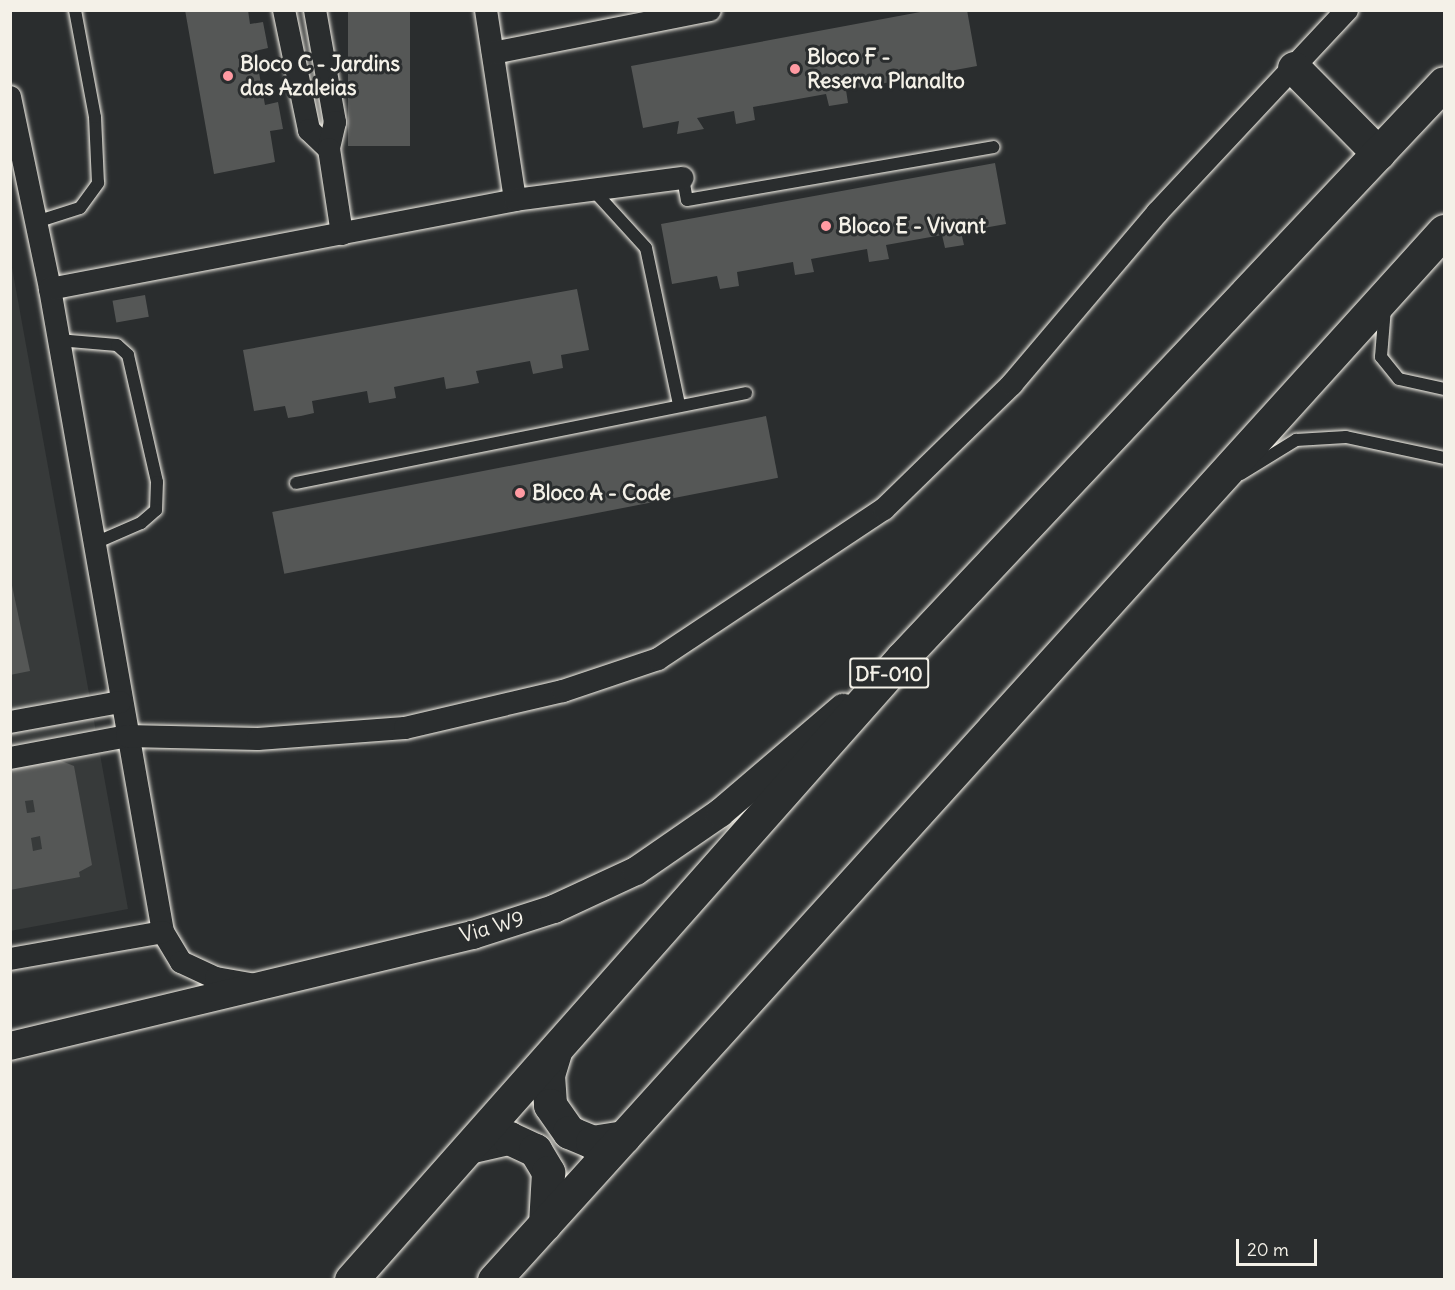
<!DOCTYPE html>
<html>
<head>
<meta charset="utf-8">
<style>
	body { margin:0 }
	#map { position:relative; width:1455px; height:1290px; overflow:hidden; background:#2a2d2e; font-family:Delius,sans-serif }
	div>[style] { position:absolute }
	.built>* { inset:0; background:#373a3a }
	.building>* { inset:0; background:#555756; transform-origin:0 0 }
	.roads { filter:drop-shadow(0 0 2px #f4f1e8) drop-shadow(0 0 2px #f4f1e8) }
	.service>* { height:12px; margin:-6px; padding:0 6px; transform-origin:6px; border-radius:6px; background:#2a2d2e }
	.minor>* { height:22px; margin:-11px; padding:0 11px; transform-origin:11px; border-radius:11px; background:#2a2d2e }
	.tertiary>* { height:28px; margin:-14px; padding:0 14px; transform-origin:14px; border-radius:14px; background:#2a2d2e }
	.primary>* { height:33px; margin:-16.5px; padding:0 16.5px; transform-origin:16.5px; border-radius:16.5px; background:#2a2d2e }
	.dots>* { width:16px; height:16px; translate:-50% -50%; box-sizing:border-box; border:3px solid #2a2d2e; border-radius:50% }
	span { translate:-50% -50%; white-space:nowrap; text-align:center; line-height:1.15; -webkit-text-stroke:6px #2a2d2e; paint-order:stroke }
	.shield-label span { padding:2px 4px; background:#2a2d2e; border:2px solid; border-radius:4px; -webkit-text-stroke-width:0 }
	.shield-label { font-size:20px; color:#f4f1e8; font-weight:700 }
	.poi-label { font-size:21px; color:#f4f1e8; font-weight:700 }
	.left { translate:0 -50%; text-align:left }
	.street-label { font-size:21px; color:#f4f1e8 }
	.frame { position:absolute; inset:0; border:12px solid #f4f1e8; pointer-events:none }
	.scale { position:absolute; left:1236px; top:1239px; width:81px; height:27px; box-sizing:border-box; border:3px solid #f4f1e8; border-top:0; padding-left:8px; font-size:18px; line-height:21px; white-space:nowrap; color:#f4f1e8; -webkit-text-stroke:4px #2a2d2e; paint-order:stroke }
</style>
</head>
<body>
<div id="map">
	<div class="built">
		<div style="clip-path:polygon(11px 262px,128px 909px,10px 931px)"></div>
	</div>
	<div class="building">
		<div style="clip-path:polygon(185px 10px,248px 10px,250px 24px,263px 22px,268px 48px,255px 51px,265px 105px,278px 102px,283px 129px,270px 131px,275px 162px,214px 174px)"></div>
		<div style="left:348px;top:10px;width:62px;height:136px"></div>
		<div style="clip-path:polygon(931px 10px,967px 10px,977px 66px,939px 73px,941px 86px,921px 90px,919px 77px,846px 90px,848px 103px,829px 106px,826px 94px,753px 107px,755px 120px,736px 124px,734px 111px,697px 118px,704px 129px,677px 134px,679px 121px,643px 128px,631px 66px)"></div>
		<div style="clip-path:polygon(995px 163px,1006px 224px,961px 232px,964px 245px,945px 248px,942px 235px,886px 245px,889px 259px,869px 262px,867px 249px,811px 259px,814px 272px,795px 275px,793px 262px,737px 272px,739px 286px,720px 289px,717px 276px,672px 284px,661px 224px)"></div>
		<div style="clip-path:polygon(577px 289px,589px 350px,561px 355px,563px 368px,533px 374px,530px 361px,476px 371px,479px 383px,464px 386px,446px 389px,444px 377px,394px 387px,396px 398px,369px 403px,367px 391px,312px 401px,314px 413px,301px 416px,288px 418px,285px 406px,254px 411px,243px 350px)"></div>
		<div style="left:145px;top:295px;width:22px;height:33px;rotate:80deg"></div>
		<div style="left:766px;top:416px;width:63px;height:503px;rotate:79deg"></div>
		<div style="clip-path:polygon(10px 576px,30px 671px,10px 675px)"></div>
		<div style="clip-path:polygon(evenodd,59px 760px,74px 766px,92px 865px,79px 872px,80px 877px,10px 890px,10px 768px,59px 760px,33px 800px,35px 812px,27px 813px,25px 801px,33px 800px,59px 760px,40px 836px,42px 849px,33px 851px,31px 838px,40px 836px)"></div>
	</div>
	<div class="roads">
		<div class="service">
			<div style="left:683px;top:178px;width:22px;rotate:80deg"></div>
			<div style="left:687px;top:200px;width:311px;rotate:-9.8deg"></div>
			<div style="left:594px;top:191px;width:77px;rotate:47.6deg"></div>
			<div style="left:646px;top:248px;width:159px;rotate:78.1deg"></div>
			<div style="left:36px;top:222px;width:46px;rotate:-17.7deg"></div>
			<div style="left:80px;top:208px;width:31px;rotate:-54deg"></div>
			<div style="left:98px;top:183px;width:66px;rotate:-92.6deg"></div>
			<div style="left:95px;top:117px;width:109px;rotate:-100.6deg"></div>
			<div style="left:1385px;top:308px;width:49px;rotate:94.7deg"></div>
			<div style="left:1381px;top:357px;width:28px;rotate:51deg"></div>
			<div style="left:1399px;top:379px;width:46px;rotate:12.5deg"></div>
			<div style="left:58px;top:340px;width:59px;rotate:4.8deg"></div>
			<div style="left:117px;top:345px;width:15px;rotate:42deg"></div>
			<div style="left:128px;top:355px;width:130px;rotate:77.1deg"></div>
			<div style="left:157px;top:482px;width:28px;rotate:92deg"></div>
			<div style="left:156px;top:510px;width:20px;rotate:139deg"></div>
			<div style="left:141px;top:523px;width:52px;rotate:156.4deg"></div>
			<div style="left:1241px;top:474px;width:65px;rotate:-31.7deg"></div>
			<div style="left:1296px;top:440px;width:50px;rotate:-3.4deg"></div>
			<div style="left:1346px;top:437px;width:100px;rotate:12.1deg"></div>
			<div style="left:296px;top:483px;width:459px;rotate:-11.3deg"></div>
		</div>
		<div class="minor">
			<div style="left:284px;top:10px;width:123px;rotate:78.2deg"></div>
			<div style="left:309px;top:130px;width:28px;rotate:44deg"></div>
			<div style="left:315px;top:10px;width:114px;rotate:79.9deg"></div>
			<div style="left:335px;top:122px;width:28px;rotate:103deg"></div>
			<div style="left:329px;top:149px;width:86px;rotate:81.3deg"></div>
			<div style="left:486px;top:10px;width:192px;rotate:81.3deg"></div>
			<div style="left:493px;top:53px;width:221px;rotate:-11.2deg"></div>
			<div style="left:10px;top:97px;width:196px;rotate:78.2deg"></div>
			<div style="left:50px;top:289px;width:653px;rotate:80.03deg"></div>
			<div style="left:163px;top:932px;width:35px;rotate:59deg"></div>
			<div style="left:181px;top:962px;width:38px;rotate:25deg"></div>
			<div style="left:216px;top:978px;width:39px;rotate:10deg"></div>
			<div style="left:50px;top:289px;width:473px;rotate:-10.8deg"></div>
			<div style="left:515px;top:200px;width:169px;rotate:-7.5deg"></div>
			<div style="left:10px;top:722px;width:112px;rotate:-10.3deg"></div>
			<div style="left:10px;top:758px;width:119px;rotate:-10.6deg"></div>
			<div style="left:127px;top:736px;width:131px;rotate:1.3deg"></div>
			<div style="left:258px;top:739px;width:147px;rotate:-4.3deg"></div>
			<div style="left:405px;top:728px;width:162px;rotate:-13.2deg"></div>
			<div style="left:563px;top:691px;width:100px;rotate:-18.6deg"></div>
			<div style="left:658px;top:659px;width:271px;rotate:-33.6deg"></div>
			<div style="left:884px;top:509px;width:179px;rotate:-44.3deg"></div>
			<div style="left:1012px;top:384px;width:224px;rotate:-49.7deg"></div>
			<div style="left:1157px;top:213px;width:278px;rotate:-46.9deg"></div>
			<div style="left:10px;top:959px;width:155px;rotate:-10deg"></div>
		</div>
		<div class="tertiary">
			<div style="left:10px;top:1046px;width:476px;rotate:-13.5deg"></div>
			<div style="left:473px;top:935px;width:85px;rotate:-17.8deg"></div>
			<div style="left:554px;top:909px;width:90px;rotate:-24.9deg"></div>
			<div style="left:636px;top:871px;width:102px;rotate:-34.6deg"></div>
			<div style="left:720px;top:813px;width:162px;rotate:-40.5deg"></div>
		</div>
		<div class="primary">
			<div style="left:1294px;top:68px;width:120px;rotate:45.3deg"></div>
			<div style="left:555px;top:1052px;width:24px;rotate:107deg"></div>
			<div style="left:548px;top:1075px;width:30px;rotate:86deg"></div>
			<div style="left:550px;top:1105px;width:33px;rotate:55deg"></div>
			<div style="left:569px;top:1132px;width:25px;rotate:23deg"></div>
			<div style="left:592px;top:1142px;width:32px;rotate:-9deg"></div>
			<div style="left:473px;top:1146px;width:37px;rotate:-13deg"></div>
			<div style="left:509px;top:1138px;width:29px;rotate:25deg"></div>
			<div style="left:535px;top:1150px;width:26px;rotate:59deg"></div>
			<div style="left:548px;top:1172px;width:52px;rotate:93.3deg"></div>
			<div style="left:351px;top:1280px;width:831px;rotate:-48.46deg"></div>
			<div style="left:902px;top:658px;width:790px;rotate:-46.69deg"></div>
			<div style="left:494px;top:1280px;width:1415px;rotate:-47.84deg"></div>
		</div>
	</div>
	<div class="dots">
		<div style="left:795px;top:69px;background:#ff9aa2"></div>
		<div style="left:228px;top:76px;background:#ff9aa2"></div>
		<div style="left:826px;top:226px;background:#ff9aa2"></div>
		<div style="left:520px;top:493px;background:#ff9aa2"></div>
	</div>
	<div class="shield-label">
		<span style="left:889px;top:673px">DF-010</span>
	</div>
	<div class="poi-label">
		<span class="left" style="left:807px;top:69px">Bloco F -<br>Reserva Planalto</span>
		<span class="left" style="left:240px;top:76px">Bloco C - Jardins<br>das Azaleias</span>
		<span class="left" style="left:838px;top:226px">Bloco E - Vivant</span>
		<span class="left" style="left:532px;top:493px">Bloco A - Code</span>
	</div>
	<div class="street-label">
		<span style="left:492px;top:927px;rotate:-16deg">Via W9</span>
	</div>
	<div class="frame"></div>
	<div class="scale">20 m</div>
</div>
</body>
</html>
